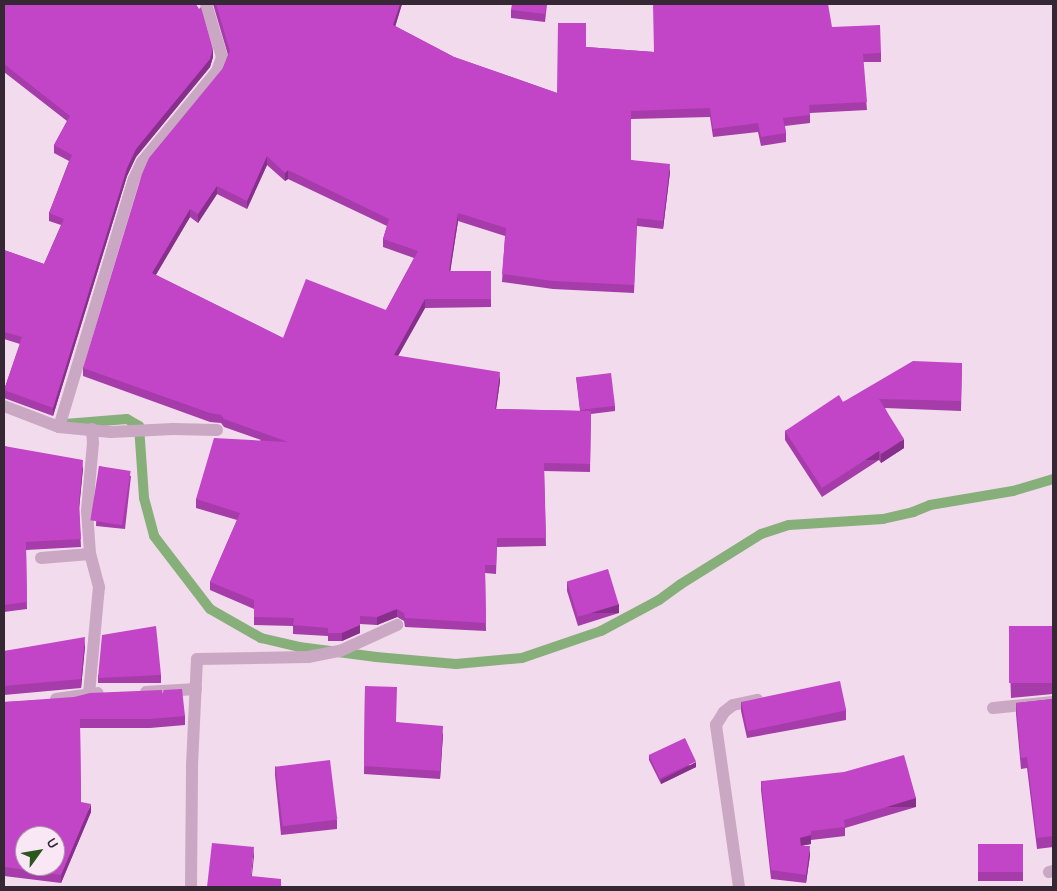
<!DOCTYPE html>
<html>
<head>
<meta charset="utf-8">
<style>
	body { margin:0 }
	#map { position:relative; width:1057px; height:891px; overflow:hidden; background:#f2dbec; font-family:Karla,sans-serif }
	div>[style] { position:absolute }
	.stream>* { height:10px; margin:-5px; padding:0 5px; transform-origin:5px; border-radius:5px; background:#86af7a }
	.minor>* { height:12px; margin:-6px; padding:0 6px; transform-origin:6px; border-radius:6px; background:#caa7c3 }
	.wall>* { inset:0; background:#a63baa; transform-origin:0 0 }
	.shaded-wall>* { inset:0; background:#87308b; transform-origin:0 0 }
	.building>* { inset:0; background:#c145c6; transform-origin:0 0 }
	span { translate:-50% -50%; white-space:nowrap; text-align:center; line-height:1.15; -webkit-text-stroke:4px #f9e7f5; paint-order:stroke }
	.frame { position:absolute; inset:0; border:5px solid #362735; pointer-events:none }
	.north { position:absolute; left:15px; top:826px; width:50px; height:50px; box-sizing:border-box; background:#f9e7f5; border:1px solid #ab9aa8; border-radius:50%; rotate:58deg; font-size:14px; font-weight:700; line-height:20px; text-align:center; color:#362735 }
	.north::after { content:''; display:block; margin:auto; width:18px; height:22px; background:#2a571d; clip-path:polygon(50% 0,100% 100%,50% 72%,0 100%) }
</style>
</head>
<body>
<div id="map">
	<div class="stream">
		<div style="left:65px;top:424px;width:62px;rotate:-4.6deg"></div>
		<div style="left:127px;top:419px;width:14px;rotate:30deg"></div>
		<div style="left:139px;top:426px;width:72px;rotate:86deg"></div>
		<div style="left:144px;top:498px;width:39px;rotate:75deg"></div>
		<div style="left:154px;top:536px;width:92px;rotate:52.5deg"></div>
		<div style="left:210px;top:609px;width:59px;rotate:29.6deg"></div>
		<div style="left:261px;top:638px;width:39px;rotate:13deg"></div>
		<div style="left:299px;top:647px;width:78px;rotate:7.4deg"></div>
		<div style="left:376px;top:657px;width:80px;rotate:5deg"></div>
		<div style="left:456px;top:664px;width:66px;rotate:-5.2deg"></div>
		<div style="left:522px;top:658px;width:83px;rotate:-18.9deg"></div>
		<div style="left:601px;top:631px;width:66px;rotate:-28.1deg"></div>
		<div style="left:659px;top:600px;width:27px;rotate:-36deg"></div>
		<div style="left:681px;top:584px;width:94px;rotate:-32deg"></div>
		<div style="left:761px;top:534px;width:29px;rotate:-18deg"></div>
		<div style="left:789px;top:525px;width:94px;rotate:-3.7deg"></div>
		<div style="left:883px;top:519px;width:31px;rotate:-13deg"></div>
		<div style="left:913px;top:512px;width:18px;rotate:-22deg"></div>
		<div style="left:930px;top:505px;width:84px;rotate:-9.6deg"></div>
		<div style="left:1013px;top:491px;width:42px;rotate:-16.7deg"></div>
	</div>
	<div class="minor">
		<div style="left:4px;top:406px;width:59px;rotate:20.9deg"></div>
		<div style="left:59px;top:427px;width:52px;rotate:5.5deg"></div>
		<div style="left:111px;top:432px;width:62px;rotate:-2.8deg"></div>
		<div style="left:173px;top:429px;width:44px;rotate:1.3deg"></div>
		<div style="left:59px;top:427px;width:259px;rotate:-73.2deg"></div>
		<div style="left:134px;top:179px;width:19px;rotate:-65deg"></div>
		<div style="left:142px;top:162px;width:118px;rotate:-50.5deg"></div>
		<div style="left:217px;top:71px;width:15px;rotate:-70deg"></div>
		<div style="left:222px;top:57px;width:55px;rotate:-106.8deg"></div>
		<div style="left:41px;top:558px;width:49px;rotate:-4.7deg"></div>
		<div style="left:146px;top:692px;width:50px;rotate:-3.4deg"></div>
		<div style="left:89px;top:694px;width:107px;rotate:-84.7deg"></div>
		<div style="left:99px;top:587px;width:34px;rotate:-105deg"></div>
		<div style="left:90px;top:554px;width:43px;rotate:-94deg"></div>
		<div style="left:87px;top:511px;width:68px;rotate:-85deg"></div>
		<div style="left:93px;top:443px;width:14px;rotate:-94deg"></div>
		<div style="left:56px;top:699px;width:42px;rotate:-8.1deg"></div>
		<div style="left:993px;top:708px;width:60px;rotate:-5.7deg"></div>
		<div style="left:1049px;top:872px;width:4px;rotate:-14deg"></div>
		<div style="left:191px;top:887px;width:122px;rotate:-89.5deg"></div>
		<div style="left:192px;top:765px;width:106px;rotate:-87.3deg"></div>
		<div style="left:197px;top:659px;width:111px;rotate:-1deg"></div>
		<div style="left:308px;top:657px;width:33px;rotate:-11deg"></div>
		<div style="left:340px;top:651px;width:63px;rotate:-24.5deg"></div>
		<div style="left:739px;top:887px;width:164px;rotate:-98.1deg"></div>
		<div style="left:716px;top:725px;width:15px;rotate:-58deg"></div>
		<div style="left:724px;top:712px;width:11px;rotate:-38deg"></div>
		<div style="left:733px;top:705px;width:25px;rotate:-12deg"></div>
	</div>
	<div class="wall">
		<div style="clip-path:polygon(4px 4px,213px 57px,210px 67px,136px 157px,127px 176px,53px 416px,4px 398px,4px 390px,20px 344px,4px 339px,4px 250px,44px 264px,61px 225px,49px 221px,49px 213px,69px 161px,54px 153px,54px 145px,67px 121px,4px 72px)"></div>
		<div style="clip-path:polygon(evenodd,213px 4px,331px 4px,337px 5px,338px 4px,402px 4px,395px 26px,454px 57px,557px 93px,586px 47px,654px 52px,832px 27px,881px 53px,881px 62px,863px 62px,867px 110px,810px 113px,810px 123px,785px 126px,786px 133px,786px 142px,761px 146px,758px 132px,713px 137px,710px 117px,631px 119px,631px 160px,670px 172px,663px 229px,637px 226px,634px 293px,553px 289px,502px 282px,505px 236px,458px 221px,450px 271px,491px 271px,491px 307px,425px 308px,398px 356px,500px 381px,496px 409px,580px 411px,576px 377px,615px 406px,615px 411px,591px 414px,590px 472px,544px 471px,546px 546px,497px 547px,496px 574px,485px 573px,486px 631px,405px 627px,404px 621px,397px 617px,377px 625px,360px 624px,360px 633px,342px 641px,328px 641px,328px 636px,293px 634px,293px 626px,254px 625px,254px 609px,210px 590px,210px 582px,237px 520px,196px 508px,196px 499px,261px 440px,224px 427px,221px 423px,210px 422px,83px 376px,83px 368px,223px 68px,228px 55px,213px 4px,267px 165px,285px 181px,288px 179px,387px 226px,383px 239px,383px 247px,414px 258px,386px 310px,283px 338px,156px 275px,190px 217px,198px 223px,217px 194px,247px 209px,267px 165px)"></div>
		<div style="clip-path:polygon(547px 4px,545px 22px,511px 18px,511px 10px)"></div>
		<div style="clip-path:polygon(962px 363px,961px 411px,885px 408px,904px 448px,881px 463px,879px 460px,822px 497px,785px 440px,785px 431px,843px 402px)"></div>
		<div style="clip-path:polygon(4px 446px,83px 468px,79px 507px,81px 547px,26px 550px,27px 609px,4px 612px)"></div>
		<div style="clip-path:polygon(99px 466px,131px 476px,125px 529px,96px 526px)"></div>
		<div style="clip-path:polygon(567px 582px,619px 613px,578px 626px,567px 591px)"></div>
		<div style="clip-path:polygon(1053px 626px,1053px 694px,1011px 698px,1009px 639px)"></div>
		<div style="clip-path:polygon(85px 646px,81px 688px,4px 695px,4px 651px)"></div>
		<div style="left:161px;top:675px;width:8px;height:63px;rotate:90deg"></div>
		<div style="clip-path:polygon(365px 686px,396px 722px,443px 734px,440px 779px,364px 774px)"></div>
		<div style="clip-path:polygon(162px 694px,185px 716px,185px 725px,150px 728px,80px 728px,81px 802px,91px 812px,61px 883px,4px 876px,4px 702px)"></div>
		<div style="clip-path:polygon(1053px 699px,1053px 847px,1037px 849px,1027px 768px,1021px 769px,1016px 714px,1016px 703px)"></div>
		<div style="clip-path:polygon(741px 702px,846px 710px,846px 720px,747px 738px,741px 711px)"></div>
		<div style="clip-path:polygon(649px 755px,696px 767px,661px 784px,649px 760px)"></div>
		<div style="clip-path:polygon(275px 766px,337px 820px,337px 829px,281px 835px,275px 775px)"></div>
		<div style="clip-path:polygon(761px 781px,916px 807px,845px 828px,845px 836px,811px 840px,811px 844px,801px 846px,810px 855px,806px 883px,771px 879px,761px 790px)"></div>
		<div style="left:978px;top:844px;width:45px;height:37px"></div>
	</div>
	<div class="shaded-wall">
		<div style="clip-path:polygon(400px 4px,402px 4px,393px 34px,393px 25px)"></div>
		<div style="clip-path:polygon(213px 49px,213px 57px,210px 67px,136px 157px,127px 176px,53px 416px,53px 408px,127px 168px,136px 149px)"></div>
		<div style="clip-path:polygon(267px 156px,267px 165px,247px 209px,247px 201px)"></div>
		<div style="clip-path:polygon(670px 164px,670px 172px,663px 229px,663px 221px)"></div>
		<div style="clip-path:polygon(288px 170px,288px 179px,285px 181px,285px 173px)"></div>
		<div style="clip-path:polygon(217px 186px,217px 194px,198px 223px,198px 214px)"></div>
		<div style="clip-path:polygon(190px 209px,190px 217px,152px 281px,152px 273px)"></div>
		<div style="clip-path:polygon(458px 213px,458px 221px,449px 280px,449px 271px)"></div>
		<div style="clip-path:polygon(425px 299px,425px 308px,394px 363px,394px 355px)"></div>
		<div style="clip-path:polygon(500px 372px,500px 381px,495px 417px,495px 409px)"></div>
		<div style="clip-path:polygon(904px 439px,904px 448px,881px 463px,881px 454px)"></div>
		<div style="left:879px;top:451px;width:9px;height:68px;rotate:90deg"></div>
		<div style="clip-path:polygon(83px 460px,83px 468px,79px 510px,79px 503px)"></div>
		<div style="left:619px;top:604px;width:9px;height:43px;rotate:90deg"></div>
		<div style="clip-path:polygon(397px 609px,397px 617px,377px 625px,377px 617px)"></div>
		<div style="clip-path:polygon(360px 616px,360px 633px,342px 641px,342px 633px)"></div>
		<div style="clip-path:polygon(85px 637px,85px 646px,81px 688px,81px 679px)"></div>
		<div style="clip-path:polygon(443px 726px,443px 734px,440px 779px,440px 771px)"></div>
		<div style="clip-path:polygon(696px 762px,696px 767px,661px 784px,661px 780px)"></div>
		<div style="left:916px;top:798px;width:9px;height:75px;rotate:90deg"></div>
		<div style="clip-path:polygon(91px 804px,91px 812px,61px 883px,61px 875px)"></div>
		<div style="clip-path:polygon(811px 831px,811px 844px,800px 846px,800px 838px)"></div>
		<div style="clip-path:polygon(810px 846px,810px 855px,806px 883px,806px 875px)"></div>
		<div style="clip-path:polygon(254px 847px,254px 856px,251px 884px,251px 876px)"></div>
	</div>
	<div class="building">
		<div style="clip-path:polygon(4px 4px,196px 4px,199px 9px,201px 7px,213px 49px,210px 59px,136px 149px,127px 168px,53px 408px,4px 390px,22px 337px,4px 332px,4px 250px,44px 264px,64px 219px,49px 213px,72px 155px,54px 145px,70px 116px,4px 64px)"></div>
		<div style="clip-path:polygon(evenodd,216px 4px,331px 4px,337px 5px,338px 4px,400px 4px,393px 25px,454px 57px,557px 93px,558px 23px,586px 23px,586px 47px,654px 52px,653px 4px,828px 4px,832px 27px,880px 25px,881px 53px,863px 54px,867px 102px,809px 105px,810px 115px,783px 118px,786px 133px,761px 137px,758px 123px,713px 129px,710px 108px,631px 111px,631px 160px,670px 164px,663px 221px,637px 218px,634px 285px,553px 281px,502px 274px,506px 228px,458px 213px,449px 271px,491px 271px,491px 299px,425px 299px,394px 355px,500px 372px,495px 409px,591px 411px,590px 464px,544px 463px,546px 538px,497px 538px,496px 565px,485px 565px,486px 623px,405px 618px,404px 613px,397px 609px,377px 617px,360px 616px,360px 625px,342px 633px,328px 633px,328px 628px,293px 625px,294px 618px,254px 617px,254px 600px,210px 582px,240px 513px,196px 499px,214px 438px,288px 442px,224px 419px,221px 415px,210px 413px,83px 368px,142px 174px,149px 158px,223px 68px,230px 51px,216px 4px,267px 156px,285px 173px,288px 170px,389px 219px,383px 239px,418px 251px,386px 310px,306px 279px,283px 338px,152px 273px,190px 209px,198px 214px,217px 186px,247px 201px,267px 156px)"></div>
		<div style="clip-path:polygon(512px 4px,546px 4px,545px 14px,511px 10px)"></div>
		<div style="clip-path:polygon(913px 361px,962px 363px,961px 401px,879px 399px,904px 439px,881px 454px,879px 451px,822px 488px,785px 431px,839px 395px,843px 402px)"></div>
		<div style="left:611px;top:373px;width:33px;height:35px;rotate:83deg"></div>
		<div style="clip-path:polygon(4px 446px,83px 460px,79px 503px,81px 539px,26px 542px,27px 602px,4px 605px)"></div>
		<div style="left:99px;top:466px;width:32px;height:55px;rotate:9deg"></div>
		<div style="left:608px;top:569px;width:37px;height:43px;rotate:73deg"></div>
		<div style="clip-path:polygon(156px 626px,161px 675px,98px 678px,102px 635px)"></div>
		<div style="left:1053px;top:626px;width:57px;height:44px;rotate:90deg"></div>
		<div style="clip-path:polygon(85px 637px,81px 679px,4px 686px,4px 651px)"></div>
		<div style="left:840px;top:681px;width:30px;height:101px;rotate:78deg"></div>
		<div style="clip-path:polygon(365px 686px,397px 687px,396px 722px,443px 726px,440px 771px,364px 766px)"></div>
		<div style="clip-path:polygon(evenodd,182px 689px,185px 716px,150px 719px,80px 719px,81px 802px,91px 804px,61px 875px,4px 867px,4px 702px,74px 697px,90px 693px,162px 690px,162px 694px,164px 690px,182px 689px,25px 836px,55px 836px,55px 866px,25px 866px,25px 836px)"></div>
		<div style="clip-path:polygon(1053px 699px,1053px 836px,1037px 838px,1027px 757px,1021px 758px,1016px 703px)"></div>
		<div style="left:685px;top:738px;width:26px;height:40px;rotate:65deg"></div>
		<div style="clip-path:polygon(904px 755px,916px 798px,844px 820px,845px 827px,811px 831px,811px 835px,800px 838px,801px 846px,810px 846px,806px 875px,771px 870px,761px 781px,844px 772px)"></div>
		<div style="left:330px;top:760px;width:60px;height:55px;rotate:83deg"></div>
		<div style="clip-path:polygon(212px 843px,254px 847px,251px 876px,281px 879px,281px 887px,207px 887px)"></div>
		<div style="left:978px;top:844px;width:45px;height:28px"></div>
		<div style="clip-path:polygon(99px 886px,109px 887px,99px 887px)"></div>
	</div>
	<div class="frame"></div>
	<div class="north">U</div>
</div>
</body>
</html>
